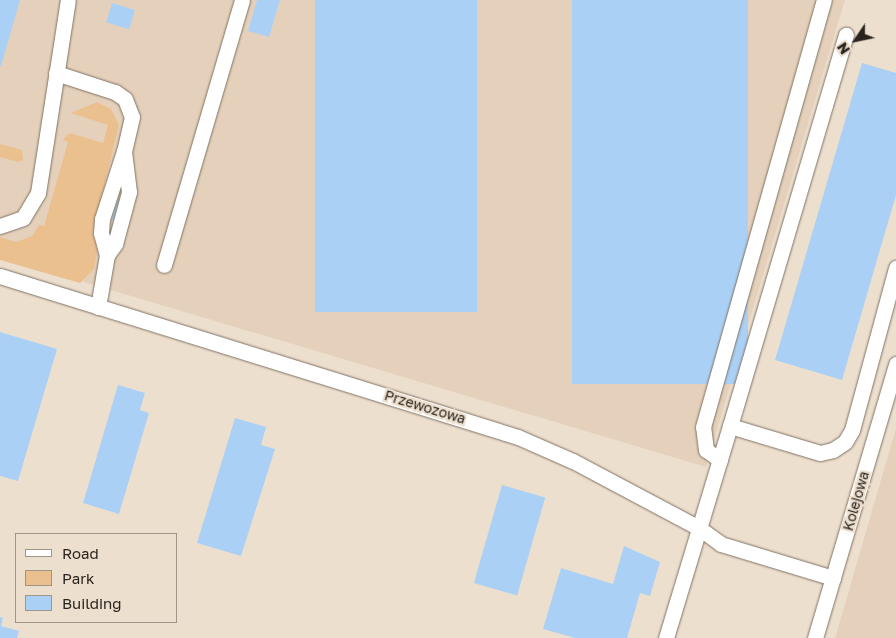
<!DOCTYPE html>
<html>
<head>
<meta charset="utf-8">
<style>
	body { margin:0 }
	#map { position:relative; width:896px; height:638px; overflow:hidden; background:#eddfce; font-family:"Golos Text",sans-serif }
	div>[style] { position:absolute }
	.built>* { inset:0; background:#e5d1bb }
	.green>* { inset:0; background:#ebc08f }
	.building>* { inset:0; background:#aad1f5; transform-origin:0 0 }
	.roads { filter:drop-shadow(0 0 1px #807364) drop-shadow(0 0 1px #807364) }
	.minor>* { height:15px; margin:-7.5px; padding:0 7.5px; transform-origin:7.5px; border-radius:7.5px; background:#fff }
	span { translate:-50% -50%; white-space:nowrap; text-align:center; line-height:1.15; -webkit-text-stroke:4.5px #eddfce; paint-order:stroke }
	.street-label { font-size:14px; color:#29241e }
	.legend { position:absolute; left:15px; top:533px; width:162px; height:90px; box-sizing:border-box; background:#eddfce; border:1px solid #9f9488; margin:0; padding:6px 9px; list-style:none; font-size:15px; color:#29241e }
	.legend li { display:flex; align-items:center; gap:10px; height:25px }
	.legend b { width:25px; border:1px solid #9f9488 }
	.north { position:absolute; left:831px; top:15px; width:50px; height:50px; -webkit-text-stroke:4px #eddfce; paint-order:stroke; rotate:236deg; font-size:14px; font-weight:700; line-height:20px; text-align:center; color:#29241e }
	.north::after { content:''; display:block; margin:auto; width:18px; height:22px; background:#29241e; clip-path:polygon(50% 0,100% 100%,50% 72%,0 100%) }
</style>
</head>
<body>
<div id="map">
	<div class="built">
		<div style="clip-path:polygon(0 0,845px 0,706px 467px,0 257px)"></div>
		<div style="clip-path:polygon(896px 428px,896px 638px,835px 638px,845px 604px)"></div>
	</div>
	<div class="green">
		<div style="clip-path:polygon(97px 102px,111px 109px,119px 125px,93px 232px,97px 251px,94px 269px,80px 283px,0 260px,0 237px,16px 242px,32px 236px,39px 225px,44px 226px,68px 142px,63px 140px,65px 137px,70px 133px,103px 143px,108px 125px,71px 113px)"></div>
		<div style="clip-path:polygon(0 144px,22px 150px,23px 160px,18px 162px,0 157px)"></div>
	</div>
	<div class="building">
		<div style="clip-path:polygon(0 0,20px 0,1px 66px,0 66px)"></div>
		<div style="clip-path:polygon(257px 0,280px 0,269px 37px,248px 31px)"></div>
		<div style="left:315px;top:0;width:162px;height:312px"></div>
		<div style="left:572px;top:0;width:176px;height:384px"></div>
		<div style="left:112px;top:3px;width:24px;height:20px;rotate:17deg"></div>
		<div style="clip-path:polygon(862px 63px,896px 73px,896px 195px,842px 380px,775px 360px)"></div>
		<div style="left:115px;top:199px;width:7px;height:21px;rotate:16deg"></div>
		<div style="clip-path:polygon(0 332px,57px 349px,18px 481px,0 476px)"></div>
		<div style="clip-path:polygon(118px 385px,145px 393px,140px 410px,149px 413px,119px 514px,83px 503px)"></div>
		<div style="clip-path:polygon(235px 418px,266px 427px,261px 445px,275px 449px,241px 556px,197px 543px)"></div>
		<div style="left:502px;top:485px;width:45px;height:102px;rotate:16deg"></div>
		<div style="clip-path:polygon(624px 546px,660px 562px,650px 596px,640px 593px,627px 638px,575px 638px,543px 629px,561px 568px,613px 584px)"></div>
		<div style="clip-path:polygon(0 617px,3px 618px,1px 626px,19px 631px,17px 638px,0 638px)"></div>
	</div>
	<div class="roads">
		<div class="minor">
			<div style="left:56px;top:73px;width:62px;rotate:17.9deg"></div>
			<div style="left:115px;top:92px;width:12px;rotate:35deg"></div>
			<div style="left:125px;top:99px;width:19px;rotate:69deg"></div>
			<div style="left:132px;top:117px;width:35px;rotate:103deg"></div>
			<div style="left:0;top:226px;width:24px;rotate:-19deg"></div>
			<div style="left:23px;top:218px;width:29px;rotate:-59deg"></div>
			<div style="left:38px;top:193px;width:195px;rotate:-81.2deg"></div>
			<div style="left:164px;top:265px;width:276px;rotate:-73.6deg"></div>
			<div style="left:0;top:276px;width:542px;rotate:17.27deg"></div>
			<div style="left:518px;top:437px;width:60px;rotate:23.6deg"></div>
			<div style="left:573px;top:461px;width:143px;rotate:28deg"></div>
			<div style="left:699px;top:528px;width:27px;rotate:36deg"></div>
			<div style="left:721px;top:544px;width:117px;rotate:16.9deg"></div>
			<div style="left:98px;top:307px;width:53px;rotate:-80.2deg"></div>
			<div style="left:107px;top:255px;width:14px;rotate:-54deg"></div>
			<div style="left:115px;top:244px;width:54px;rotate:-74.9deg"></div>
			<div style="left:129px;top:192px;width:41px;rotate:-97deg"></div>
			<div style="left:124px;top:151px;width:71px;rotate:107.9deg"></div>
			<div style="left:102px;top:219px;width:14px;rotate:94deg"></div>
			<div style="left:101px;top:233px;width:23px;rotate:75deg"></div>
			<div style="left:730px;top:426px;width:408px;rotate:-73.5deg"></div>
			<div style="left:720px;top:460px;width:17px;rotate:-144deg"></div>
			<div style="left:706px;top:450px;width:23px;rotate:-97deg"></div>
			<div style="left:703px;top:427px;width:444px;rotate:-74.2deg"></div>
			<div style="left:666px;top:638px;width:221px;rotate:-73.2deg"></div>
			<div style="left:730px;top:426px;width:94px;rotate:16.7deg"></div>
			<div style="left:820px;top:453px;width:13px;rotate:-13deg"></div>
			<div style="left:833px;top:450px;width:14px;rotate:-34deg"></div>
			<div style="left:845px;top:442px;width:14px;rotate:-60deg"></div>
			<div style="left:852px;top:430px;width:168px;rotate:-74.8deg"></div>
			<div style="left:815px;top:638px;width:286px;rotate:-73.5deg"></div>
		</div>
	</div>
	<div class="street-label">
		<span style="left:425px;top:407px;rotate:17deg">Przewozowa</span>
		<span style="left:856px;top:501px;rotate:-74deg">Kolejowa</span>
	</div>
	<ul class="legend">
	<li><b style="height:6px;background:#fff"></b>Road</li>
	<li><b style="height:14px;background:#ebc08f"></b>Park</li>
	<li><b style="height:14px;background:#aad1f5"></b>Building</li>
	</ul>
	<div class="north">N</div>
</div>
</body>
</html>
